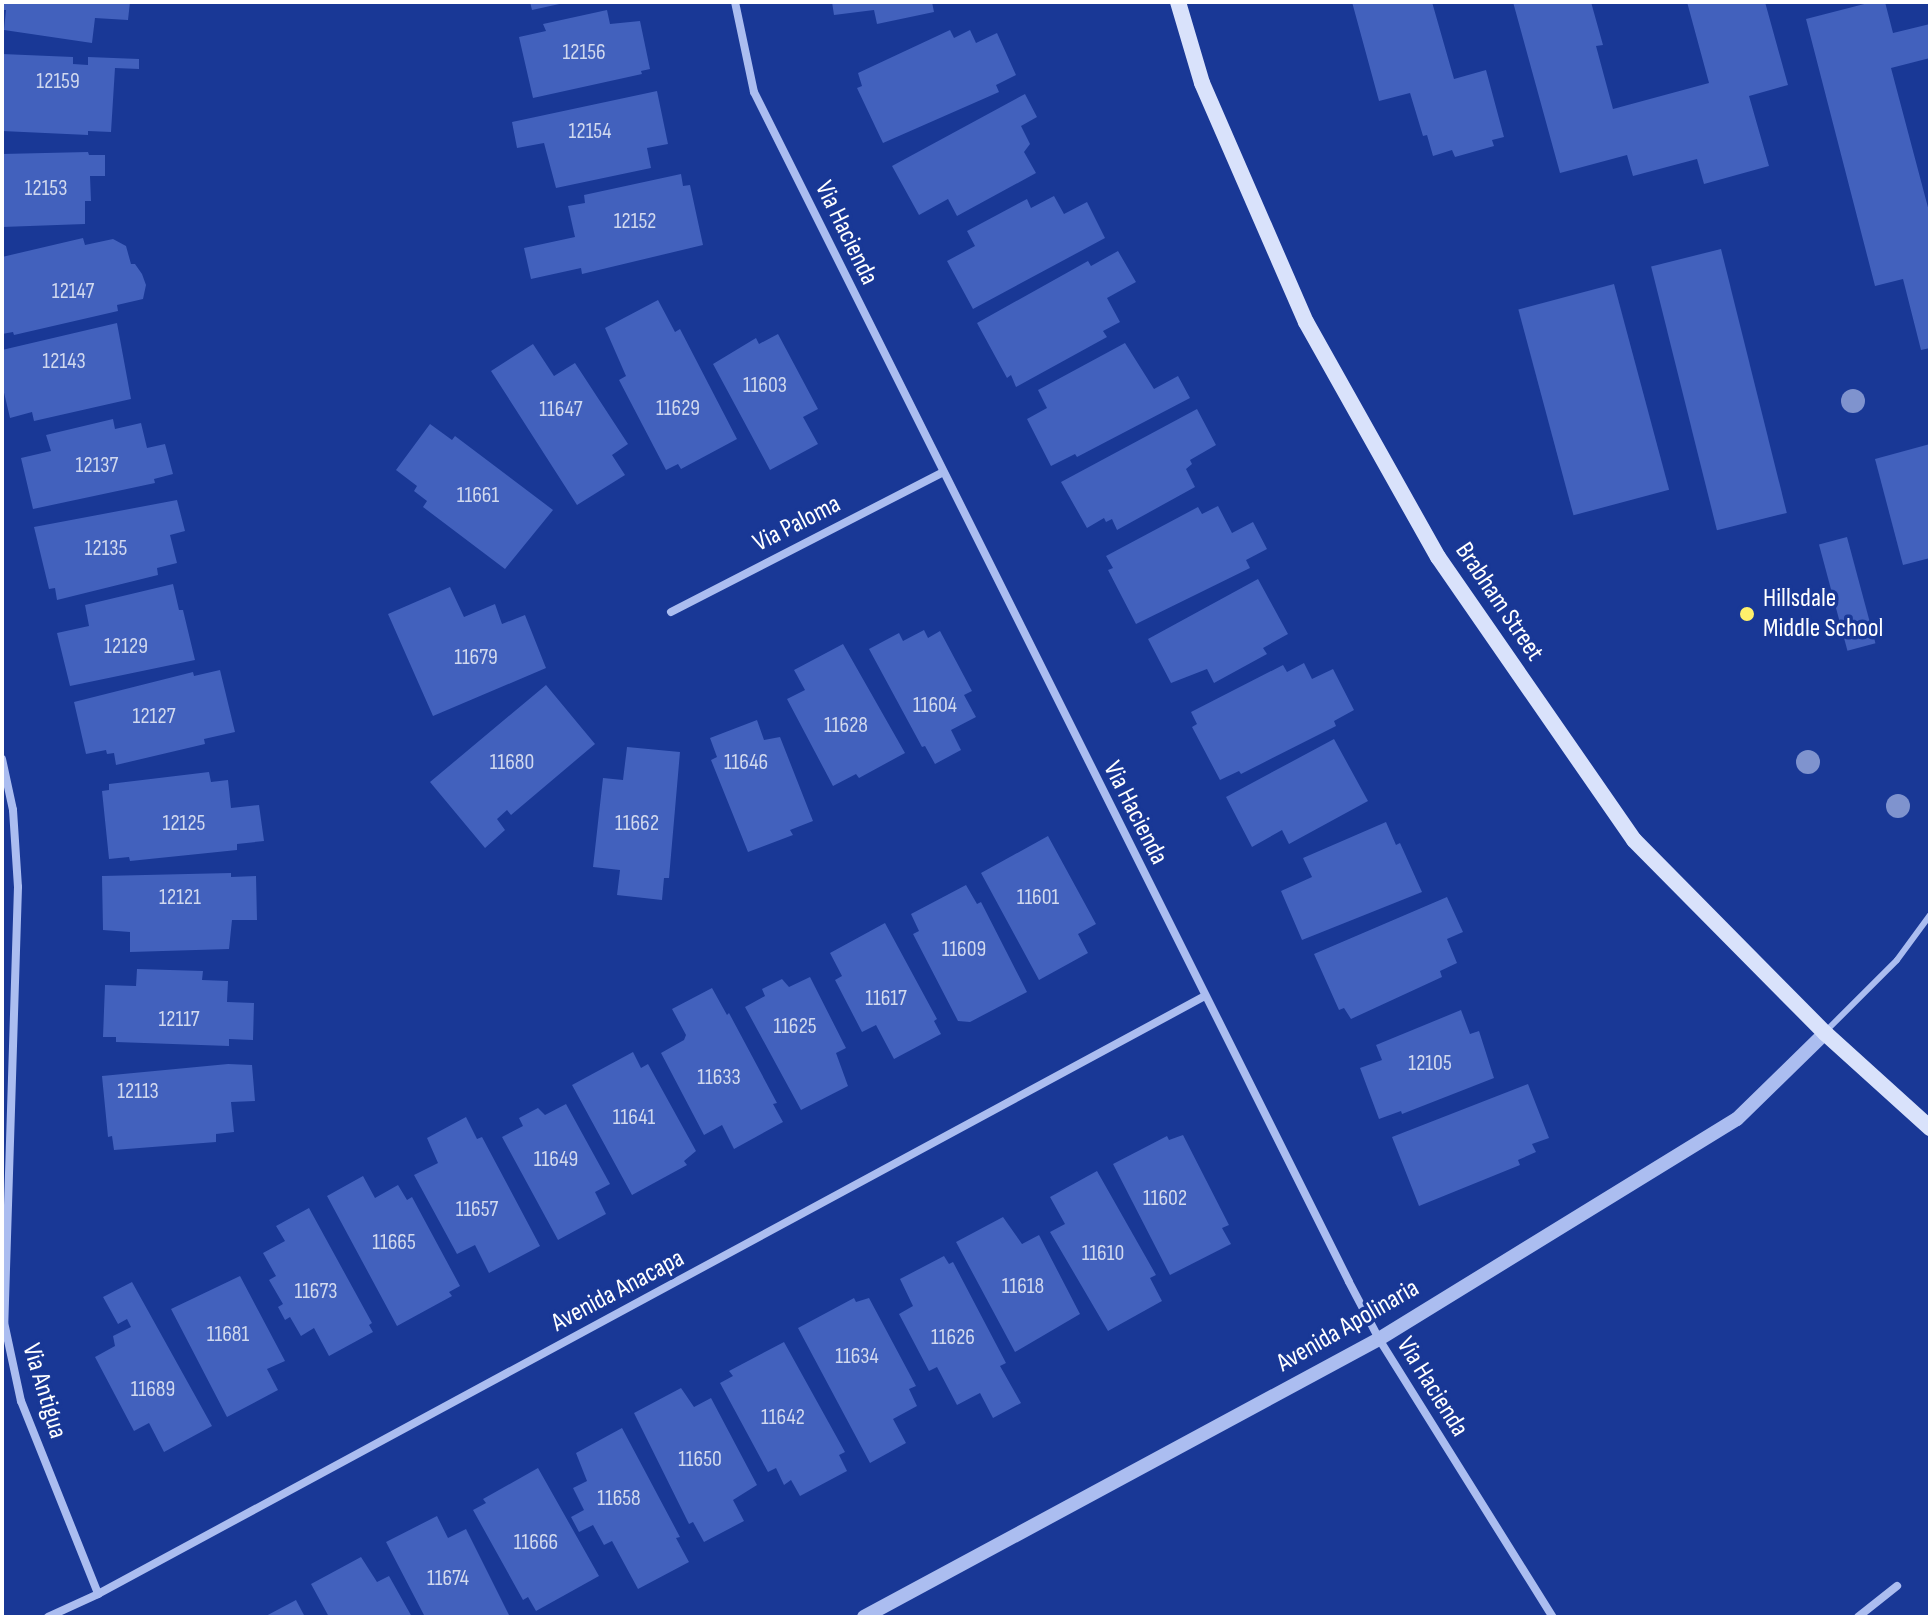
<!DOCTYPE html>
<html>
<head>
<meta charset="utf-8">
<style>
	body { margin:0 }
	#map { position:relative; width:1932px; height:1619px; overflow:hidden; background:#193896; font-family:"Sofia Sans Condensed",sans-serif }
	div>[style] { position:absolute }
	.building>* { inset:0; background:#4261bd; transform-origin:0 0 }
	.service>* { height:6px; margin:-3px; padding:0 3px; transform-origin:3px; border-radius:3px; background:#abbdf0 }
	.minor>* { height:8px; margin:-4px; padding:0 4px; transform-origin:4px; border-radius:4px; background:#abbdf0 }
	.tertiary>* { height:14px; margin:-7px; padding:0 7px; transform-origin:7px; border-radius:7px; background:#abbdf0 }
	.secondary>* { height:16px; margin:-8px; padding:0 8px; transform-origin:8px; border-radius:8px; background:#d9e2fb }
	.trees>* { width:24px; height:24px; margin:-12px; border-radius:50%; background:#7f93ce }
	.dots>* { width:22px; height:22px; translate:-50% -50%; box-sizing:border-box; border:4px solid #193896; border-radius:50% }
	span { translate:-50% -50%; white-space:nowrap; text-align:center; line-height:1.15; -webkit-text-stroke:7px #193896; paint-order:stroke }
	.number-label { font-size:22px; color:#d0d8ee }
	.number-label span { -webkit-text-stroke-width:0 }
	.street-label { font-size:26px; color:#fff }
	.poi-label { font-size:26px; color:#fff }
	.left { translate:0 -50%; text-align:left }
	.frame { position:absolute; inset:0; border:4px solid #fff; pointer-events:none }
</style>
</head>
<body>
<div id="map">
	<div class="building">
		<div style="clip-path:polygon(2px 2px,130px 2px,128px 20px,95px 18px,92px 43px,4px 30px,6px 10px,2px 10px)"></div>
		<div style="clip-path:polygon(530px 2px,564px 2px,564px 3px,532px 10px)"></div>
		<div style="clip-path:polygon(832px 2px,932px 2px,934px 12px,877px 24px,874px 10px,834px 15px)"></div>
		<div style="clip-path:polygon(1352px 2px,1432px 2px,1454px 79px,1486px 70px,1504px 137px,1492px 140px,1494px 146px,1455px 157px,1452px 150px,1433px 156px,1427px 135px,1423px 136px,1410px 93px,1379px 101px)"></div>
		<div style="clip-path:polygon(1513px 2px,1591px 2px,1603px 45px,1596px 46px,1613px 109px,1709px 83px,1687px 2px,1765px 2px,1788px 85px,1749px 96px,1769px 166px,1704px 184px,1697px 159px,1633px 176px,1627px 155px,1560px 173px)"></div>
		<div style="clip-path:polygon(1872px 2px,1885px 2px,1893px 33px,1930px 24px,1930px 58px,1891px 68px,1930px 215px,1930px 348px,1921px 350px,1903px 279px,1875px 286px,1806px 19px)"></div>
		<div style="clip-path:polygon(607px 10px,610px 24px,640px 21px,650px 69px,641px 71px,642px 74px,533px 98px,519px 37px,546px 31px,543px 24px)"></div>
		<div style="clip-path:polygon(950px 30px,954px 38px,970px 30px,976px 43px,997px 33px,1016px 75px,996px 85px,999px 92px,883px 143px,857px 88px,862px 86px,858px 73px)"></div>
		<div style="clip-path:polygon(2px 54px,73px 57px,73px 64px,88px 65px,88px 57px,139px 59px,139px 69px,115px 68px,111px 132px,88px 131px,88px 135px,2px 131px)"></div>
		<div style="clip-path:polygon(657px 91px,668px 144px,647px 148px,651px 168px,556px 188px,544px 143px,517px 148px,512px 122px)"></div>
		<div style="clip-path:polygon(1025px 94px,1037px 117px,1021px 126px,1030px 144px,1024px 152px,1036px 173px,957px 216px,948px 199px,919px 215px,892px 166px)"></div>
		<div style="clip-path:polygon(88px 152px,89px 155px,105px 155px,105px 176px,90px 176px,91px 201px,85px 201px,85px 224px,2px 227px,2px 154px)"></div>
		<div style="clip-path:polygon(681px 174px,683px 186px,690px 185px,703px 245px,582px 274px,581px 268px,531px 279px,524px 248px,575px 237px,568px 206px,585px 203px,584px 195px)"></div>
		<div style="clip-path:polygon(1054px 196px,1064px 214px,1087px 202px,1105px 238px,973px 309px,947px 261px,975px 246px,967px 231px,1027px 199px,1031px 208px)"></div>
		<div style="clip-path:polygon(83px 238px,85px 245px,113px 239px,126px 246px,131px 264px,135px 264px,142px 274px,146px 285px,143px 299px,117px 305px,118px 311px,14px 335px,13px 332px,2px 334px,2px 257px)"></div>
		<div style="left:1721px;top:249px;width:272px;height:72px;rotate:76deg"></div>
		<div style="clip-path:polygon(1118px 251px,1136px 282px,1107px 298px,1120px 322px,1103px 331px,1107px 337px,1016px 387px,1011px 375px,1007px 378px,977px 323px,1088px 261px,1091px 266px)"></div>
		<div style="left:1614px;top:284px;width:213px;height:99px;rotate:75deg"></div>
		<div style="clip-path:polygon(658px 300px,675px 332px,680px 329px,737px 439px,681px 469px,678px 464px,666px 470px,619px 380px,626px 376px,605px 328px)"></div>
		<div style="clip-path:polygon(117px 323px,131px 399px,34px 421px,32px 412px,10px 418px,2px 384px,2px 350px)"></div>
		<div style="clip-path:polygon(778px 334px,818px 409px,803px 417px,818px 444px,770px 470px,713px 364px,756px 338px,759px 344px)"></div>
		<div style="clip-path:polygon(1125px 343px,1154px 389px,1178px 376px,1190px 398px,1077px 457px,1075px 454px,1051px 466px,1027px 419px,1047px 408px,1038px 390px)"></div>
		<div style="clip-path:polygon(533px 344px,554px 376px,575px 363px,628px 444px,612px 455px,625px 475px,577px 505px,491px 371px)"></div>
		<div style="clip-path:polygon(1197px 409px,1216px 445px,1190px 460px,1192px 464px,1186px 469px,1195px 487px,1117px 530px,1112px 519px,1106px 522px,1104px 518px,1087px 528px,1061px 482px)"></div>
		<div style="clip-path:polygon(113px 419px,115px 429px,141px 423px,147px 448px,165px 444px,173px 474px,154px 479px,155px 483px,33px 509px,21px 458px,51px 451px,46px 435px)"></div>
		<div style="clip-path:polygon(430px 424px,452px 440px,455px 436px,553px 510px,505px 569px,423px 507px,427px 501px,414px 491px,417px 486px,396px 470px)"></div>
		<div style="clip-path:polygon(1930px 444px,1930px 558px,1903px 565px,1875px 459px)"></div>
		<div style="clip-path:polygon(177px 500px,185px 531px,170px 535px,177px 563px,157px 568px,158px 575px,57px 600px,55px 588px,49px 589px,34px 527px)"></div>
		<div style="clip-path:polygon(1218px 506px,1232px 533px,1253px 522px,1267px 549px,1246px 560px,1250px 568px,1136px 624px,1108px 570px,1113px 568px,1106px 556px,1198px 507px,1202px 514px)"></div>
		<div style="left:1847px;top:537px;width:110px;height:29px;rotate:75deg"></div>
		<div style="clip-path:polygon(1258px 579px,1288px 634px,1263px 648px,1267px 654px,1214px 683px,1207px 669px,1171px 683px,1148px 639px)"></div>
		<div style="clip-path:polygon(173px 584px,179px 610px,183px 610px,195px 660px,70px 686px,57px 633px,89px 626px,85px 605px)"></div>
		<div style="clip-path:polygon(450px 587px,464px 617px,495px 604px,502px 624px,525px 615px,546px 668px,433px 716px,388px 614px)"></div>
		<div style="clip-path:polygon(924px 630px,928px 638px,940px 631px,972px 691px,964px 695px,976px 717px,951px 730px,961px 750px,935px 764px,925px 746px,922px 747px,869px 649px,899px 633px,903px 641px)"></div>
		<div style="clip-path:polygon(843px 644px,905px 753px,859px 778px,856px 774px,833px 786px,787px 699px,805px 690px,794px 670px)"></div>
		<div style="clip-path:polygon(1304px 663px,1312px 679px,1333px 669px,1354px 710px,1334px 721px,1336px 726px,1241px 774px,1239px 771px,1220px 780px,1192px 727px,1197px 724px,1191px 712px,1283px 665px,1287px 672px)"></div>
		<div style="clip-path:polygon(220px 670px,235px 732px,204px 739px,205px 744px,116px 765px,114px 753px,107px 754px,106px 750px,86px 754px,74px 702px,193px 672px,194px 676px)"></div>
		<div style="clip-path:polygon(546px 685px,595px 744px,511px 815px,507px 810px,497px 819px,505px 830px,485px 848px,430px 782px)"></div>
		<div style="clip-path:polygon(757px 720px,764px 740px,780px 737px,813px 821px,790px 830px,793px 835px,748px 852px,711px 760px,717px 757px,710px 738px)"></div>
		<div style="clip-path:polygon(1334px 739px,1368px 801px,1289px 844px,1282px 830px,1252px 847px,1226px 797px)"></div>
		<div style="clip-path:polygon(627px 747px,680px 752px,669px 878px,664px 878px,662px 900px,617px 895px,620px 870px,593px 867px,603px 778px,623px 780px)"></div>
		<div style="clip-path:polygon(209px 772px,211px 782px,228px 780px,231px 808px,259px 805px,264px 841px,237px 844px,237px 850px,130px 861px,129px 857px,109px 859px,102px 791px,109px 790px,109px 784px)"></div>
		<div style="clip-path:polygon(1386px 822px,1396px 845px,1400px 843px,1422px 892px,1302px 940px,1281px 891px,1312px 877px,1303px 858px)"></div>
		<div style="clip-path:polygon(1048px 836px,1096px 924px,1078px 934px,1088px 953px,1039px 980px,981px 873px)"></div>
		<div style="clip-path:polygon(231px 873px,231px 877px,256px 876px,257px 920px,232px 920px,229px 949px,130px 952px,130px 932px,103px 930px,102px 876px)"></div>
		<div style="clip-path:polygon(966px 885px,977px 904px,981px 902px,1027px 992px,970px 1022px,958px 1021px,913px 934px,919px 931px,911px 914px)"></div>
		<div style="clip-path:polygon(1447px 897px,1463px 932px,1447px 939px,1457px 963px,1440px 971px,1442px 977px,1351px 1019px,1344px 1008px,1339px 1010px,1314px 954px)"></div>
		<div style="clip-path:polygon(885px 923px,937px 1019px,934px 1021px,941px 1034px,894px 1059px,876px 1025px,862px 1032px,835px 980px,842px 976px,830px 953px)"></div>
		<div style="clip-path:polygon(137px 969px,203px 971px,202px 980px,228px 981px,227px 1002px,254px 1003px,253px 1040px,229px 1039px,229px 1046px,116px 1042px,116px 1037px,103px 1037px,105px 985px,136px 986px)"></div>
		<div style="clip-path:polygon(810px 977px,846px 1048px,836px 1053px,848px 1086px,801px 1110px,745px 1007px,765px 996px,762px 989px,782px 979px,789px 987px)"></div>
		<div style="clip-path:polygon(712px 988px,727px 1015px,729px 1013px,777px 1103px,773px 1104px,783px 1122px,734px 1149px,722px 1125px,704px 1135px,661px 1053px,684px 1040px,686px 1035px,672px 1009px)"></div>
		<div style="clip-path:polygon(1461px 1010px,1470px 1034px,1479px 1031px,1494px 1078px,1402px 1114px,1401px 1111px,1379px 1119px,1360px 1068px,1382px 1060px,1376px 1045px)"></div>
		<div style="clip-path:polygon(633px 1052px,641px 1068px,648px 1064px,696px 1151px,684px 1161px,687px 1165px,632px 1195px,572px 1085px)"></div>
		<div style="clip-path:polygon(228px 1064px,252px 1065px,255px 1101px,231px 1102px,234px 1132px,216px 1134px,216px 1142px,114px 1150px,112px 1136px,108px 1137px,102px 1076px)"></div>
		<div style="clip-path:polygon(1528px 1084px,1549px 1138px,1532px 1144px,1536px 1152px,1518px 1160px,1520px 1165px,1419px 1206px,1392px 1137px)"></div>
		<div style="clip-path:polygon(566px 1104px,610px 1184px,595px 1192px,606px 1214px,558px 1240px,502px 1137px,523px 1126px,519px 1118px,538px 1108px,545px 1115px)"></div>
		<div style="clip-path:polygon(466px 1117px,477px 1139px,482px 1137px,540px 1246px,489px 1273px,475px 1245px,457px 1254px,414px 1175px,438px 1163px,427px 1138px)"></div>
		<div style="clip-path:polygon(1183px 1135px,1229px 1225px,1222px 1228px,1231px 1244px,1170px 1275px,1113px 1164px,1167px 1136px,1169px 1140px)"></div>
		<div style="clip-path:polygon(1097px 1171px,1156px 1275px,1150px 1278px,1162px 1301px,1108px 1331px,1050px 1232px,1065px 1224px,1050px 1197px)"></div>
		<div style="clip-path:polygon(363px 1176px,375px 1198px,398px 1185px,407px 1200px,412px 1197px,460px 1286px,449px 1292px,452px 1296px,397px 1326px,327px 1196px)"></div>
		<div style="clip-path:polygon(309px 1208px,372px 1323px,369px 1325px,373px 1332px,329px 1356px,314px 1328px,301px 1336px,290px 1317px,285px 1320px,278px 1307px,283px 1304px,269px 1280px,276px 1276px,263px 1253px,285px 1241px,276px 1226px)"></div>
		<div style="clip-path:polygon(1003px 1217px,1022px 1244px,1039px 1235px,1080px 1314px,1015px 1352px,956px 1242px)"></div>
		<div style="clip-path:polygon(944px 1256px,949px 1264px,953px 1262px,1006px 1363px,1000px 1366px,1021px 1403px,993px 1418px,980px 1393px,957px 1405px,937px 1367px,929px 1371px,899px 1314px,913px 1306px,900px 1279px)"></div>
		<div style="clip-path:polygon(240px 1276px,285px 1361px,267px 1369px,278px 1390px,227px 1417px,171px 1309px)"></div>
		<div style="clip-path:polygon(132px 1282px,212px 1426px,164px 1452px,149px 1423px,134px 1431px,95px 1357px,115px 1346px,113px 1336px,131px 1327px,127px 1319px,118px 1324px,103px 1297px)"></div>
		<div style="clip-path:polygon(854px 1298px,856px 1302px,869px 1298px,916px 1386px,909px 1389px,917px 1406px,893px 1419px,906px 1443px,870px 1463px,798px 1328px)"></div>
		<div style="clip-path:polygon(784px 1342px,845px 1452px,839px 1455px,847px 1471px,800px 1496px,791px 1480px,784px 1485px,776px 1468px,768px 1472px,720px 1383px,733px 1376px,729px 1371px)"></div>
		<div style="clip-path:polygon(681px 1388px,694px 1407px,711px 1398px,757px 1485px,733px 1500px,744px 1521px,704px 1542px,693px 1522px,689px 1524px,634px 1413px)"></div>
		<div style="clip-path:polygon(622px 1428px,680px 1537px,676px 1538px,689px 1562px,638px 1589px,612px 1541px,604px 1545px,593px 1525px,579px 1532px,571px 1517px,584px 1510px,573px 1488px,587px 1481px,576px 1453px)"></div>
		<div style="clip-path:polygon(538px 1468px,599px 1576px,536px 1611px,528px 1597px,523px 1600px,473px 1510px,486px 1503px,483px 1499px)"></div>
		<div style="clip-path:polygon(437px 1516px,448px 1538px,466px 1529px,510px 1617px,425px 1617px,386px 1542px)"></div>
		<div style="clip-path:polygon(361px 1557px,377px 1582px,389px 1576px,412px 1617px,329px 1617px,311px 1584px)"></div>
		<div style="clip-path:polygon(296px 1600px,305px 1617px,264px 1617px)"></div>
	</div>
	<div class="service">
		<div style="left:1826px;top:1031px;width:100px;rotate:-45deg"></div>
		<div style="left:1897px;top:960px;width:56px;rotate:-53.7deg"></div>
	</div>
	<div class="minor">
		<div style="left:735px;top:2px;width:92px;rotate:78.1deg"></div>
		<div style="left:754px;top:92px;width:1330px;rotate:63.43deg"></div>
		<div style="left:1349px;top:1282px;width:64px;rotate:62.2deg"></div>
		<div style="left:1379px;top:1339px;width:328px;rotate:58deg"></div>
		<div style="left:671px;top:612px;width:305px;rotate:-27.2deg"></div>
		<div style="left:2px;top:759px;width:52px;rotate:77.8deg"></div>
		<div style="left:13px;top:810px;width:77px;rotate:86.3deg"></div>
		<div style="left:18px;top:887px;width:435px;rotate:91.8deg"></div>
		<div style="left:4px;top:1322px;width:81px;rotate:77.9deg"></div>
		<div style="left:21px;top:1401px;width:208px;rotate:68.2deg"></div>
		<div style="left:48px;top:1617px;width:55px;rotate:-24.7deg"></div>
		<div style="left:98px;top:1594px;width:1258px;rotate:-28.38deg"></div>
		<div style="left:1858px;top:1617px;width:50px;rotate:-38.5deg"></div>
	</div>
	<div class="tertiary">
		<div style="left:864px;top:1617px;width:585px;rotate:-28.36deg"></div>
		<div style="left:1379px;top:1339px;width:420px;rotate:-31.6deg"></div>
		<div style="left:1737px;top:1119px;width:123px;rotate:-44.3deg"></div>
	</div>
	<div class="secondary">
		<div style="left:1178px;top:2px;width:84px;rotate:73.5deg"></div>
		<div style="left:1202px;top:83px;width:261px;rotate:66.5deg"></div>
		<div style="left:1306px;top:322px;width:270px;rotate:60.7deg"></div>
		<div style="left:1438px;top:557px;width:344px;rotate:55.3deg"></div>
		<div style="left:1634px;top:840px;width:272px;rotate:45.3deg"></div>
		<div style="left:1825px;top:1033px;width:142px;rotate:42.1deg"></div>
	</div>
	<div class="trees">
		<div style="left:1853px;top:401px"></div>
		<div style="left:1808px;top:762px"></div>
		<div style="left:1898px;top:806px"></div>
	</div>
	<div class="dots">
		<div style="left:1747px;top:614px;background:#fff06b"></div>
	</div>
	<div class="number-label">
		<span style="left:584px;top:53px">12156</span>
		<span style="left:58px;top:82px">12159</span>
		<span style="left:590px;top:132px">12154</span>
		<span style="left:46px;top:189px">12153</span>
		<span style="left:635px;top:222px">12152</span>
		<span style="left:73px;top:292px">12147</span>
		<span style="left:64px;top:362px">12143</span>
		<span style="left:765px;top:386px">11603</span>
		<span style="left:678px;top:409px">11629</span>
		<span style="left:561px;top:410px">11647</span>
		<span style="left:97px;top:466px">12137</span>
		<span style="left:478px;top:496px">11661</span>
		<span style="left:106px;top:549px">12135</span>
		<span style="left:126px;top:647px">12129</span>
		<span style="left:476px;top:658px">11679</span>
		<span style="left:935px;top:706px">11604</span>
		<span style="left:154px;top:717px">12127</span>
		<span style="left:846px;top:726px">11628</span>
		<span style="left:512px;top:763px">11680</span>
		<span style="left:746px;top:763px">11646</span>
		<span style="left:184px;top:824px">12125</span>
		<span style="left:637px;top:824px">11662</span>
		<span style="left:180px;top:898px">12121</span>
		<span style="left:1038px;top:898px">11601</span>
		<span style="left:964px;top:950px">11609</span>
		<span style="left:886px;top:999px">11617</span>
		<span style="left:179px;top:1020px">12117</span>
		<span style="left:795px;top:1027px">11625</span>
		<span style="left:1430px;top:1064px">12105</span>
		<span style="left:719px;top:1078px">11633</span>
		<span style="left:138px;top:1092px">12113</span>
		<span style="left:634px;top:1118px">11641</span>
		<span style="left:556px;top:1160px">11649</span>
		<span style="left:1165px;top:1199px">11602</span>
		<span style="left:477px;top:1210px">11657</span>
		<span style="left:394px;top:1243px">11665</span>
		<span style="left:1103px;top:1254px">11610</span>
		<span style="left:1023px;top:1287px">11618</span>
		<span style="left:316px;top:1292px">11673</span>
		<span style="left:228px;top:1335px">11681</span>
		<span style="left:953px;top:1338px">11626</span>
		<span style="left:857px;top:1357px">11634</span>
		<span style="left:153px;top:1390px">11689</span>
		<span style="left:783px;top:1418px">11642</span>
		<span style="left:700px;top:1460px">11650</span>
		<span style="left:619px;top:1499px">11658</span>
		<span style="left:536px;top:1543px">11666</span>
		<span style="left:448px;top:1579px">11674</span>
	</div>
	<div class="street-label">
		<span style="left:846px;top:233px;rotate:64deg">Via Hacienda</span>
		<span style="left:797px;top:524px;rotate:-27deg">Via Paloma</span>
		<span style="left:1499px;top:602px;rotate:56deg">Brabham Street</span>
		<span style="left:1135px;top:813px;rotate:63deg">Via Hacienda</span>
		<span style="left:618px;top:1291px;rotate:-28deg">Avenida Anacapa</span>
		<span style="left:1348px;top:1326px;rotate:-30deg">Avenida Apolinaria</span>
		<span style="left:1432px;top:1387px;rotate:58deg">Via Hacienda</span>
		<span style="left:44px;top:1391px;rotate:73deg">Via Antigua</span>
	</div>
	<div class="poi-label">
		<span class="left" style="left:1763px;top:614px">Hillsdale<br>Middle School</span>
	</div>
	<div class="frame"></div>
</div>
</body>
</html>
